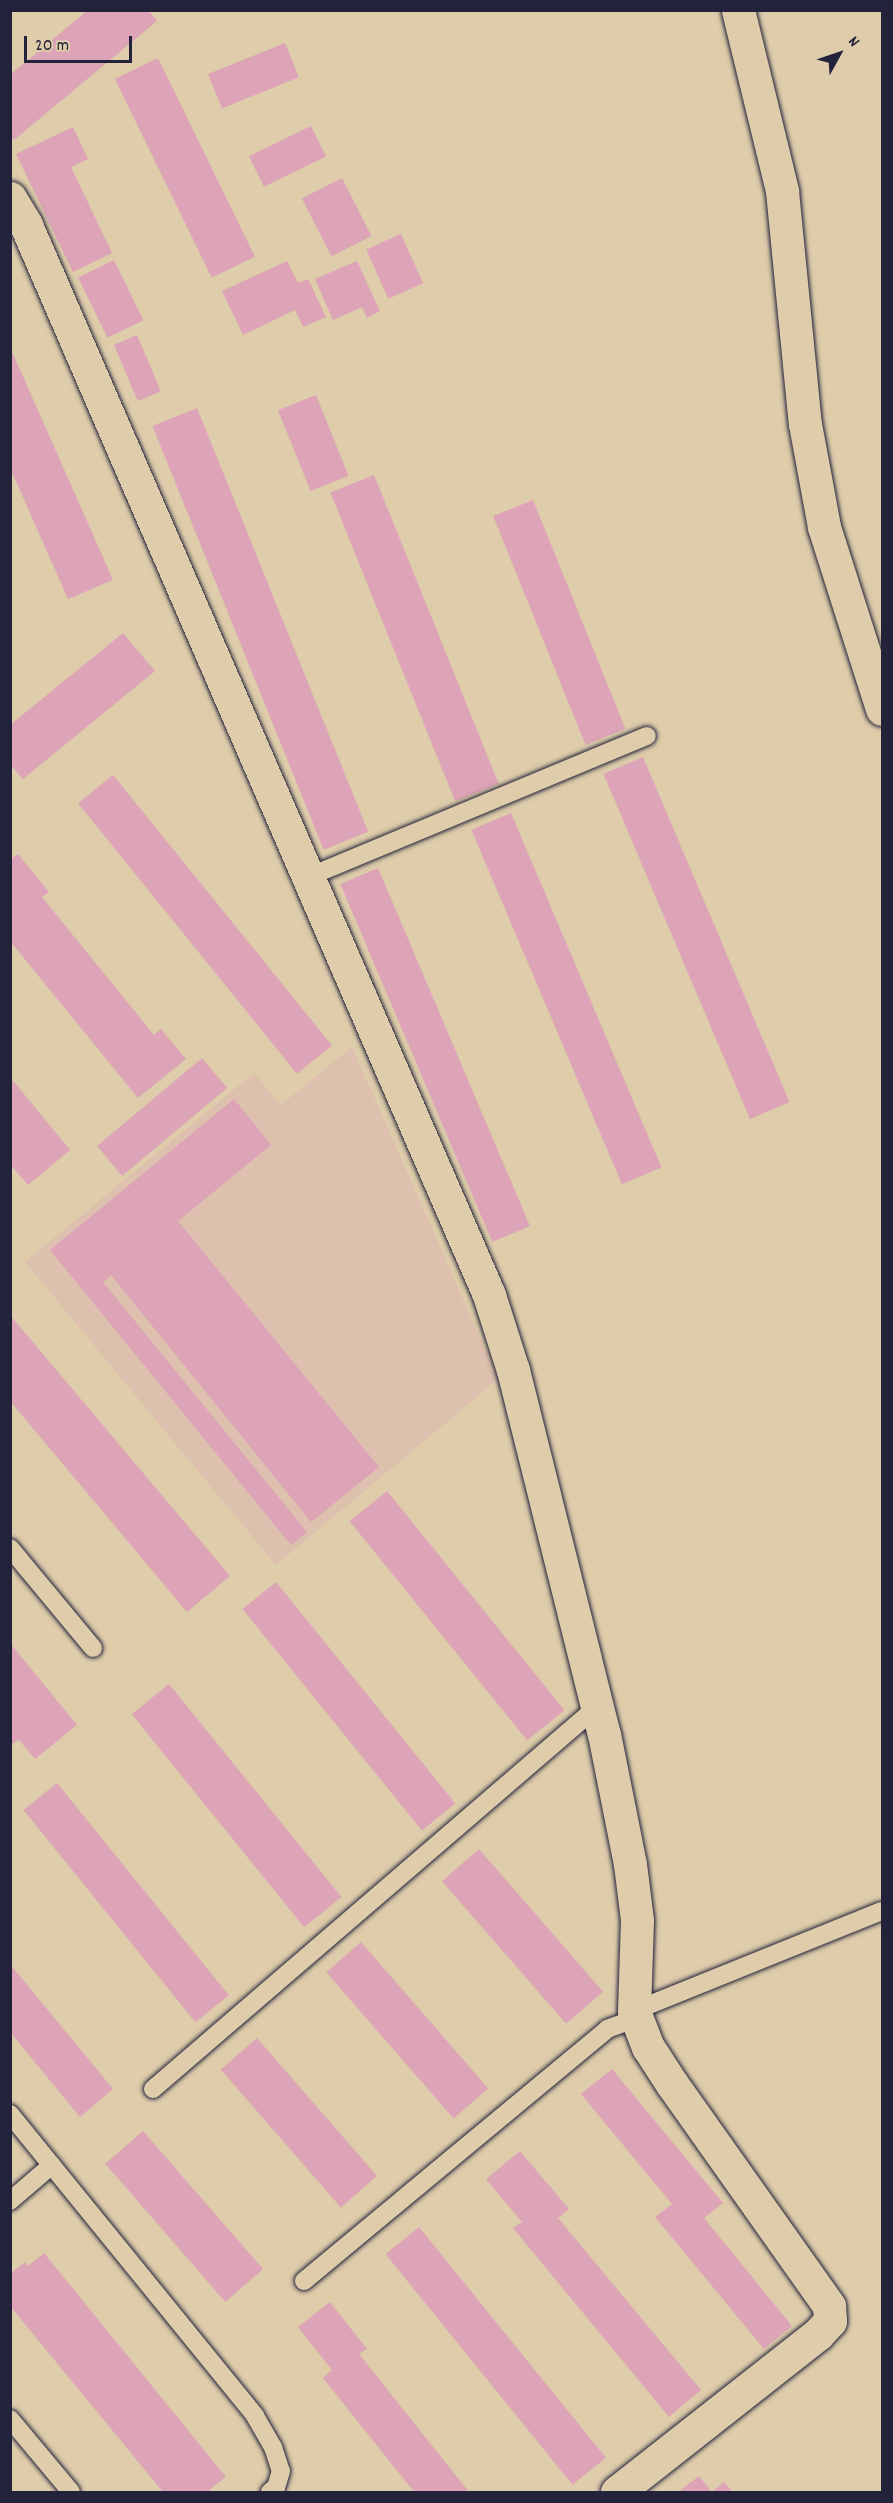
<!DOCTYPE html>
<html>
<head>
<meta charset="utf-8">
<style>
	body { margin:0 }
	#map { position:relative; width:893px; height:2503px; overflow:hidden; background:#deccaa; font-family:Dekko,sans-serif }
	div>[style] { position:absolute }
	.built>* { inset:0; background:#ddc0ae }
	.building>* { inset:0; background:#dca4b6; transform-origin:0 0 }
	.roads { filter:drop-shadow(0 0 2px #22223b) drop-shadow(0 0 2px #22223b) }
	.lane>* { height:18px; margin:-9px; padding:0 9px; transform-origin:9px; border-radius:9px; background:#deccaa }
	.street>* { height:33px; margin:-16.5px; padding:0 16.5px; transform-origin:16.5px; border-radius:16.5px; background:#deccaa }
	span { translate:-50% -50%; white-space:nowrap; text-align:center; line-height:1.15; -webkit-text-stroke:4.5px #deccaa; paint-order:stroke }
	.frame { position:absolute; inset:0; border:12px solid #22223b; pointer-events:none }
	.north { position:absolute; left:809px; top:24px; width:60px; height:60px; -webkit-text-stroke:4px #deccaa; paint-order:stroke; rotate:50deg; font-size:16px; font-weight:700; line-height:24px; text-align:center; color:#22223b }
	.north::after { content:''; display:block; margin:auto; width:21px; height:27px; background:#22223b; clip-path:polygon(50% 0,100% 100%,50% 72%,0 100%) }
	.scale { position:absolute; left:24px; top:36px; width:108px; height:27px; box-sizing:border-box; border:3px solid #22223b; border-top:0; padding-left:8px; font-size:18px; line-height:21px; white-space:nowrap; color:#22223b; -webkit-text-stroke:4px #deccaa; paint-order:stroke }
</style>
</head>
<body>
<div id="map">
	<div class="built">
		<div style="clip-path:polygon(352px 1047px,498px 1379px,276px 1565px,25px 1262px,254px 1073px,281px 1105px)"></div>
	</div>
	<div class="building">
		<div style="clip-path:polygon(88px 10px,148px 10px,157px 21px,14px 140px,10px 135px,10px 75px)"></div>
		<div style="left:285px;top:43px;width:37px;height:83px;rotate:68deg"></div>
		<div style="left:158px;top:58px;width:221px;height:48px;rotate:64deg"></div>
		<div style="left:311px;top:126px;width:34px;height:69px;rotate:64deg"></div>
		<div style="clip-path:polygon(73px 127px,88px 159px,71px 167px,112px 253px,73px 272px,16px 154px)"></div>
		<div style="left:342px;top:178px;width:65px;height:45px;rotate:63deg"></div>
		<div style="left:401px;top:234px;width:54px;height:38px;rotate:66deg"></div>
		<div style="left:114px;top:260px;width:67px;height:40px;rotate:64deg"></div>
		<div style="clip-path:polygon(287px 261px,298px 283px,308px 279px,326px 317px,303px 327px,295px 310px,243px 335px,222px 291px)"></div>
		<div style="clip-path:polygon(357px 261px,380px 311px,367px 318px,362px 307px,333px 320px,315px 279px)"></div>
		<div style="left:137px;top:335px;width:61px;height:25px;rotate:67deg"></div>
		<div style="clip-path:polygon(10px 347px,113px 580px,68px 599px,10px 468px)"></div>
		<div style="left:316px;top:395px;width:87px;height:41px;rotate:68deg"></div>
		<div style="left:197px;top:408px;width:457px;height:48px;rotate:68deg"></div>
		<div style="left:374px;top:475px;width:333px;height:47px;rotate:68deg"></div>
		<div style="left:533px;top:500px;width:247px;height:43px;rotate:68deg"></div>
		<div style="clip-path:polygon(123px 633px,155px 671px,23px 779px,10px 764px,10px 725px)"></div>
		<div style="left:643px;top:757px;width:375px;height:43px;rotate:67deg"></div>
		<div style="left:113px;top:775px;width:348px;height:45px;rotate:51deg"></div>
		<div style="left:511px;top:813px;width:385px;height:43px;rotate:67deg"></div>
		<div style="clip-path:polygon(18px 854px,49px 892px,42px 897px,154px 1035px,161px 1029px,186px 1059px,138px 1098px,10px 941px,10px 860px)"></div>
		<div style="left:378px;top:868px;width:389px;height:41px;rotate:67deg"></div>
		<div style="left:202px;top:1058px;width:39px;height:137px;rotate:50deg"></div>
		<div style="clip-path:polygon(10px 1077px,70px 1150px,28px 1185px,10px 1164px)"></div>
		<div style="clip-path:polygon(234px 1099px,271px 1145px,178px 1221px,379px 1467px,311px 1522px,111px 1275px,103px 1282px,307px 1532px,291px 1545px,50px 1250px)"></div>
		<div style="clip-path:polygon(10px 1315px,230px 1576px,187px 1612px,10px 1401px)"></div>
		<div style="left:387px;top:1491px;width:282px;height:48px;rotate:51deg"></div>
		<div style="left:276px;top:1582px;width:285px;height:43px;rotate:51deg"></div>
		<div style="clip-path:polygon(10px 1643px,77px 1725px,35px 1759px,19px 1740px,10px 1745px)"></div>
		<div style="left:169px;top:1684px;width:274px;height:48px;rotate:51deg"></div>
		<div style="left:57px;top:1783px;width:273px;height:43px;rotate:51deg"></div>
		<div style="left:479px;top:1849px;width:189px;height:49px;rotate:49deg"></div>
		<div style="left:361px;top:1942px;width:194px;height:46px;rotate:49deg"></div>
		<div style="clip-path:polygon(10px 1964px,113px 2089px,80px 2117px,10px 2032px)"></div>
		<div style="left:257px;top:2038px;width:183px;height:48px;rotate:49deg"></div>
		<div style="clip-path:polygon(612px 2069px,723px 2203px,704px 2218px,792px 2326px,764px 2349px,655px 2217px,672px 2204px,581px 2094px)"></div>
		<div style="left:143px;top:2131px;width:183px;height:50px;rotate:49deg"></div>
		<div style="clip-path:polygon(520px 2151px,569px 2209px,558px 2218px,701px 2390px,669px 2417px,513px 2228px,522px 2222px,486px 2179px)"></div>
		<div style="left:419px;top:2227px;width:297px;height:43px;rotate:51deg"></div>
		<div style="clip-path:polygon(44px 2253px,226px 2477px,210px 2489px,213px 2492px,163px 2492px,10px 2306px,10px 2274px,25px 2262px,28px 2266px)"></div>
		<div style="clip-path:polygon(330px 2302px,367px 2349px,359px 2354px,469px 2492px,414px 2492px,323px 2378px,332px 2370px,298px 2327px)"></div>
		<div style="clip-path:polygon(699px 2476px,712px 2492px,678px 2492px)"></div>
		<div style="clip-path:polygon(724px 2482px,732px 2492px,712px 2492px)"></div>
	</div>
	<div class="roads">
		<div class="lane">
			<div style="left:308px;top:877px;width:367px;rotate:-22.6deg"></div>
			<div style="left:10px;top:1548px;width:130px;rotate:50.3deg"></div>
			<div style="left:634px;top:2011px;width:267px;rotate:-22deg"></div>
			<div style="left:153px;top:2089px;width:587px;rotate:-40.72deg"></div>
			<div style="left:10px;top:2114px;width:389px;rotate:50.9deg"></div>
			<div style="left:255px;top:2416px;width:36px;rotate:60deg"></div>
			<div style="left:273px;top:2447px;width:25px;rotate:72deg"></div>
			<div style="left:281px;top:2471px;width:17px;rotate:107deg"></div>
			<div style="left:276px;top:2487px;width:8px;rotate:140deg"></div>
			<div style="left:10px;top:2201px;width:55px;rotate:-40.6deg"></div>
			<div style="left:304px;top:2281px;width:394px;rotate:-39.7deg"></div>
			<div style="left:607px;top:2029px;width:32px;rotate:-20deg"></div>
			<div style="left:10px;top:2419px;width:95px;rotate:50.1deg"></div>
		</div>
		<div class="street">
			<div style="left:738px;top:10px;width:186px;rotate:76.3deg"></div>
			<div style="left:782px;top:191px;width:234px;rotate:84.4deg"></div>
			<div style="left:805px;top:424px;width:105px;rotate:79.5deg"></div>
			<div style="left:824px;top:527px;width:191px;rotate:72.3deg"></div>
			<div style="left:10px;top:198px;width:31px;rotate:59deg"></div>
			<div style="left:26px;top:225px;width:1166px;rotate:66.6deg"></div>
			<div style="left:489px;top:1295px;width:79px;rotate:72.3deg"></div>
			<div style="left:513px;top:1370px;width:375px;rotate:76deg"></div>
			<div style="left:604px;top:1734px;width:133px;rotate:78.7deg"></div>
			<div style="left:630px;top:1864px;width:56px;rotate:82.9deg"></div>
			<div style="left:637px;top:1920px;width:91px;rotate:91.9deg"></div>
			<div style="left:634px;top:2011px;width:39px;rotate:69deg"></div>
			<div style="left:648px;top:2047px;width:44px;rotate:57deg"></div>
			<div style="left:672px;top:2084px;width:272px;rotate:54.7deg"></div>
			<div style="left:829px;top:2306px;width:15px;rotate:86deg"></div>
			<div style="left:830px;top:2321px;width:18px;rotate:133deg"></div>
			<div style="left:818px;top:2334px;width:256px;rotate:141.8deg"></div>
		</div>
	</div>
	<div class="frame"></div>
	<div class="north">N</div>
	<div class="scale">20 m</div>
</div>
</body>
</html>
